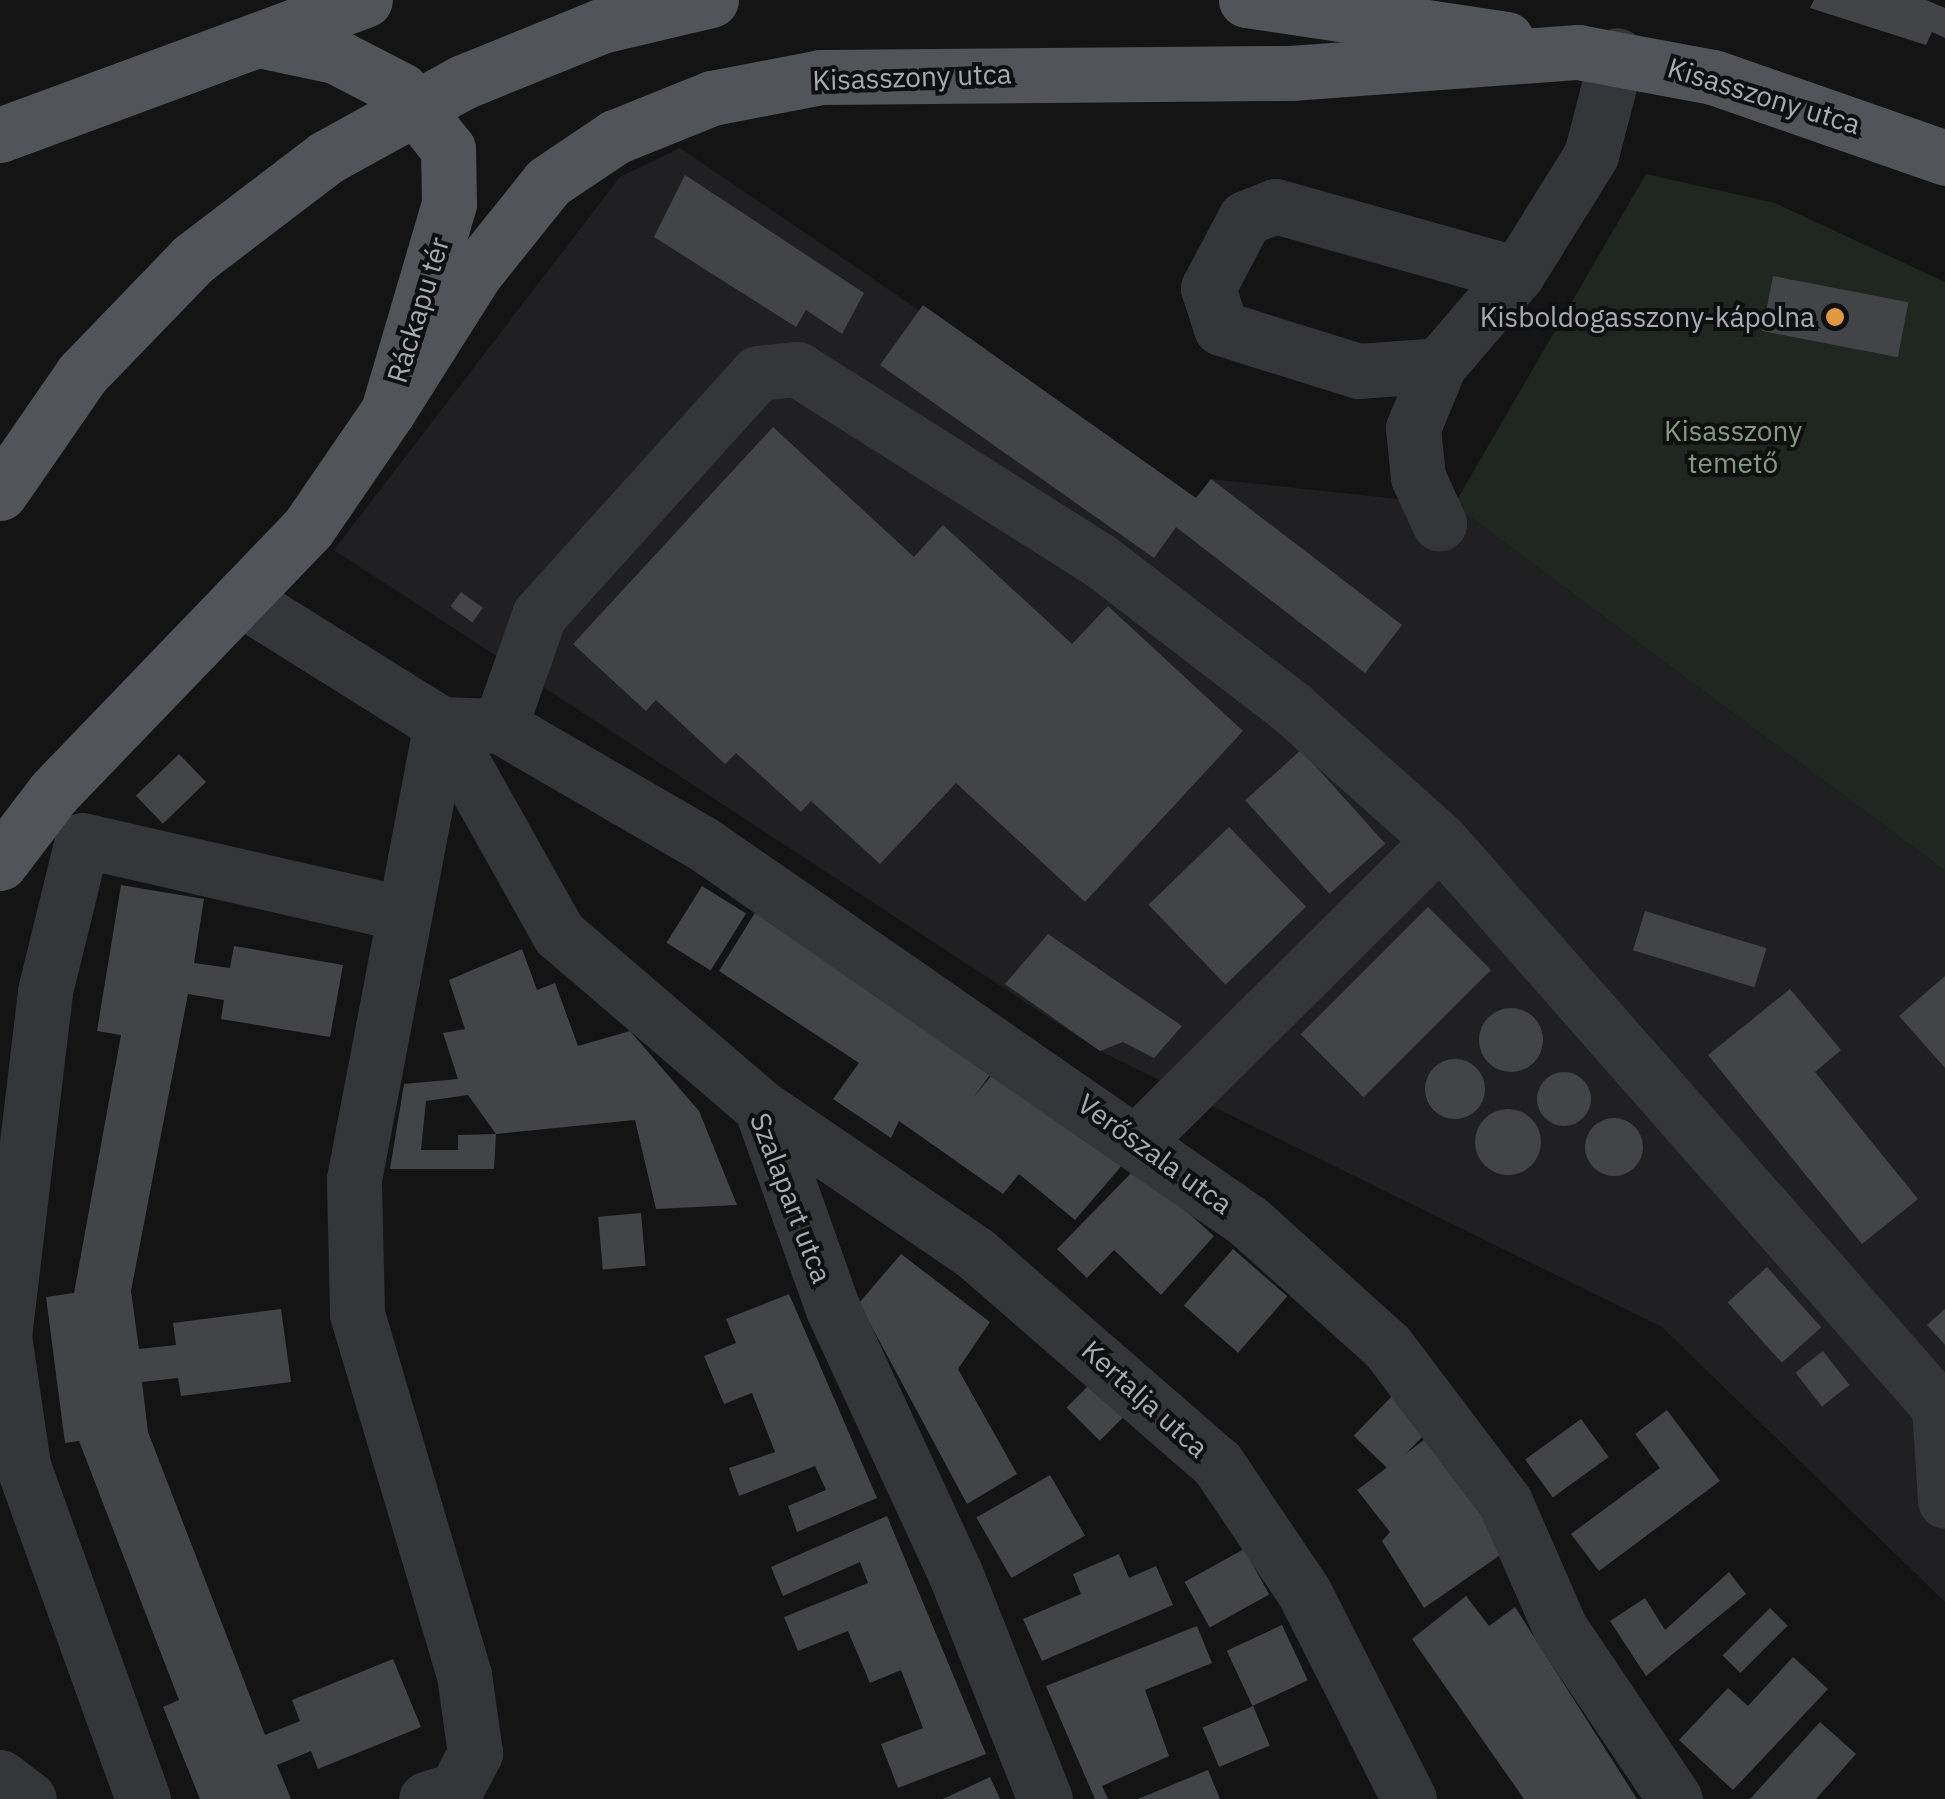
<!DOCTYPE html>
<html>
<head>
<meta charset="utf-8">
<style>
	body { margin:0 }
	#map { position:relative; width:1945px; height:1799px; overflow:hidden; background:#141415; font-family:"IBM Plex Sans",sans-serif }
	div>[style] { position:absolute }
	.built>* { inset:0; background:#202022 }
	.green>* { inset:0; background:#202720 }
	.building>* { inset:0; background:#434448; transform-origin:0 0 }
	.round { border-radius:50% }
	.minor>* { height:55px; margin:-27.5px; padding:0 27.5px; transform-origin:27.5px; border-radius:27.5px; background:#35363a }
	.major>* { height:55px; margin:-27.5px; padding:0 27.5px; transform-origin:27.5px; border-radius:27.5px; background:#515458 }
	.major-bridge>* { height:55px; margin:-27.5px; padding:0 27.5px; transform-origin:27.5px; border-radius:27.5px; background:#515458 }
	.dots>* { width:28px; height:28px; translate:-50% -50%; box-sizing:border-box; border:5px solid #0f0f10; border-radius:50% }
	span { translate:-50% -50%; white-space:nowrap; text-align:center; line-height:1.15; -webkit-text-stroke:8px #0f0f10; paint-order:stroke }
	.street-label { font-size:28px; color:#a6acb4 }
	.poi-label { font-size:28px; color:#a6acb4 }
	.right { translate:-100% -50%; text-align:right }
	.park-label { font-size:28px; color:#819d7f }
</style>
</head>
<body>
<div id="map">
	<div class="built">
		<div style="clip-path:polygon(680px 148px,1196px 498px,1211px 479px,1454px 505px,1945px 871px,1945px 1602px,1662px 1327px,1100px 1051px,334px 550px,620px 177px)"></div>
	</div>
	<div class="green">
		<div style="clip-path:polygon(1646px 174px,1775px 203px,1945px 282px,1945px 871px,1454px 505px)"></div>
	</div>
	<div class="building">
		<div style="clip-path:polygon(1814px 0,1926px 0,1945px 8px,1945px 38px,1932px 32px,1926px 45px,1810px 8px)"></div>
		<div style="clip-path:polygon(685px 175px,864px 293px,842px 334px,806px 310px,796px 327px,654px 237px)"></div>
		<div style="left:1773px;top:276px;width:138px;height:56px;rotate:11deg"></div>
		<div style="clip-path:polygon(923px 305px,1196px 498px,1211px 479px,1402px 625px,1365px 673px,1176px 527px,1154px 558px,880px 365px)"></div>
		<div style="clip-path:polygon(773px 427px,914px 557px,943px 525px,1072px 644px,1108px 606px,1243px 731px,1085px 902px,956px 783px,880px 864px,811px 801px,801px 812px,736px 753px,725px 764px,656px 700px,646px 711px,573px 644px)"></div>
		<div style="left:461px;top:592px;width:27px;height:18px;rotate:36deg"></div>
		<div style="left:1301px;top:750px;width:126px;height:75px;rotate:48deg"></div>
		<div style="left:179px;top:754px;width:39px;height:60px;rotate:46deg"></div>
		<div style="left:1229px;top:827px;width:111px;height:112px;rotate:46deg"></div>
		<div style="clip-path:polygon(121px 885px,204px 899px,194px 963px,230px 968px,234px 946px,343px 965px,330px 1037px,221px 1019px,224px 1000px,188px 994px,131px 1291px,139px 1349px,176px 1345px,173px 1323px,281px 1309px,291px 1382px,181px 1396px,178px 1378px,142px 1382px,148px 1432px,265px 1735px,300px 1721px,292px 1700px,393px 1659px,421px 1727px,318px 1769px,311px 1751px,277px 1765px,291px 1799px,200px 1799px,163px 1707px,179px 1700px,79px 1441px,65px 1443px,46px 1297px,74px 1293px,121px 1035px,97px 1031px)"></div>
		<div style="left:702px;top:886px;width:52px;height:67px;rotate:32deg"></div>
		<div style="left:1428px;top:907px;width:89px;height:180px;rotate:45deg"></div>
		<div style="clip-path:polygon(756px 911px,995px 1068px,973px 1098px,1000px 1065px,1124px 1163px,1075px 1220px,1019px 1174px,1003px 1194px,899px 1121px,891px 1138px,833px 1099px,859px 1063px,719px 971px)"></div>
		<div style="left:1645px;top:911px;width:127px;height:41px;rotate:17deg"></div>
		<div style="clip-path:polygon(1048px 934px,1182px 1026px,1154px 1058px,1123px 1042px,1100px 1051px,1005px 984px)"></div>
		<div style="clip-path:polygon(522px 949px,537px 990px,555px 983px,578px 1046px,630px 1031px,699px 1111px,737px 1205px,656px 1209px,635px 1120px,496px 1134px,468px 1095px,426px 1101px,421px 1150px,458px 1150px,458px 1135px,496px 1134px,494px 1169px,390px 1169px,404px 1084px,458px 1079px,443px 1033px,465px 1029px,449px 980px)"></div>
		<div style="clip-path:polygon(1945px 976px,1945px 1068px,1899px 1016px)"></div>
		<div style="clip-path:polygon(1790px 989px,1841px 1050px,1815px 1072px,1918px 1199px,1862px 1244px,1708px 1055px)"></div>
		<div class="round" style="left:1479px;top:1008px;width:64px;height:64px"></div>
		<div class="round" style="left:1425px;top:1059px;width:60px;height:60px"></div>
		<div class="round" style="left:1537px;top:1072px;width:54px;height:54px"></div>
		<div class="round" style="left:1475px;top:1109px;width:66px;height:66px"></div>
		<div class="round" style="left:1585px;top:1118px;width:58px;height:58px"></div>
		<div style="clip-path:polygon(1137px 1167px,1214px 1236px,1161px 1295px,1114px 1250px,1087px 1278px,1057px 1249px)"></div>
		<div style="left:641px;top:1213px;width:53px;height:43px;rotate:85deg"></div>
		<div style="left:1233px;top:1249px;width:72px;height:75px;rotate:41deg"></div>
		<div style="clip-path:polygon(901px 1254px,990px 1322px,958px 1369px,1017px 1474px,967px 1504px,859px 1303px)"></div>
		<div style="left:1767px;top:1267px;width:81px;height:53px;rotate:48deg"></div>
		<div style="clip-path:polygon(789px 1294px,877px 1498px,797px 1532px,788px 1506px,826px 1490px,815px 1466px,739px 1496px,729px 1468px,775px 1452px,752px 1393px,724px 1404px,704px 1356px,736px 1343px,726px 1319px)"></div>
		<div style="clip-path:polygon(1945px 1309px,1945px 1345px,1927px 1325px)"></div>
		<div style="left:1823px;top:1351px;width:43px;height:35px;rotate:52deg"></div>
		<div style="left:1097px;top:1377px;width:47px;height:43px;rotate:45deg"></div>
		<div style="left:1394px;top:1394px;width:50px;height:58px;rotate:44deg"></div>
		<div style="clip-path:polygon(1667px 1410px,1720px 1481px,1599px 1571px,1571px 1534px,1660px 1468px,1635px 1434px)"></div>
		<div style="left:1581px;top:1419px;width:47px;height:69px;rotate:54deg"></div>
		<div style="clip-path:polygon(1432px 1434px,1509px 1549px,1424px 1608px,1382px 1541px,1390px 1532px,1357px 1490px)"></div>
		<div style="left:1050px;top:1475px;width:70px;height:85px;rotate:60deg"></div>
		<div style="clip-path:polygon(887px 1516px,986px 1754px,898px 1788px,881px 1744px,923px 1728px,901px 1670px,870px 1683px,848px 1631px,798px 1651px,784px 1617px,868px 1583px,860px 1562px,783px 1596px,771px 1567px)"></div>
		<div style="left:1244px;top:1549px;width:52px;height:68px;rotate:61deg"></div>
		<div style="clip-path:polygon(1119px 1554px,1129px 1578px,1156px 1566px,1173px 1605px,1042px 1661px,1023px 1619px,1081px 1594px,1073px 1574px)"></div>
		<div style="clip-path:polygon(1729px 1572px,1746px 1594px,1646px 1676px,1610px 1621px,1645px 1598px,1665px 1630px)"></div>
		<div style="clip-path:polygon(1466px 1596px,1489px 1626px,1515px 1607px,1637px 1799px,1524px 1799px,1412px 1639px)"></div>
		<div style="left:1770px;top:1608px;width:25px;height:67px;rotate:45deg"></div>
		<div style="left:1282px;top:1625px;width:61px;height:61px;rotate:65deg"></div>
		<div style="clip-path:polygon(1197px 1626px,1212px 1663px,1145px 1690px,1169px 1756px,1102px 1786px,1108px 1799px,1095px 1799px,1046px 1686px)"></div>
		<div style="clip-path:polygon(1793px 1657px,1828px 1689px,1733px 1790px,1679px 1740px,1728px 1688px,1748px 1706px)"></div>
		<div style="left:1253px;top:1706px;width:43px;height:55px;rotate:67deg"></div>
		<div style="clip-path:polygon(1820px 1722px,1856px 1754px,1816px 1799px,1750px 1799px)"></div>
		<div style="clip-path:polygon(1208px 1770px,1220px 1799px,1138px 1799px)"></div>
		<div style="clip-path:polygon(990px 1777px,1000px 1799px,943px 1799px)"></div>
	</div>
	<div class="minor">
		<div style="left:1517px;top:274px;width:251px;rotate:-164.3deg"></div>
		<div style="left:1275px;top:206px;width:32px;rotate:158deg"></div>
		<div style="left:1245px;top:218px;width:79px;rotate:117.9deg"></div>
		<div style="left:1208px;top:288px;width:42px;rotate:72deg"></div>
		<div style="left:1221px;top:328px;width:144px;rotate:17.4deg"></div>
		<div style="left:1358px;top:371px;width:81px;rotate:-4.2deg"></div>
		<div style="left:1439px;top:365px;width:120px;rotate:-49.4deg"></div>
		<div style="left:1517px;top:274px;width:140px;rotate:-58.1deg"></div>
		<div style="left:1591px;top:155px;width:103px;rotate:-75.4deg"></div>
		<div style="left:1439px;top:365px;width:68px;rotate:112.4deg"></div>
		<div style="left:1413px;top:428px;width:49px;rotate:84.2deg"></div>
		<div style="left:1418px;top:477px;width:51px;rotate:65.5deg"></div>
		<div style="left:244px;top:601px;width:232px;rotate:32deg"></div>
		<div style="left:441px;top:724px;width:241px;rotate:60.7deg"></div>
		<div style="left:559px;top:934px;width:266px;rotate:40.6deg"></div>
		<div style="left:761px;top:1107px;width:214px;rotate:70.4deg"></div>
		<div style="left:833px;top:1309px;width:291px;rotate:65.2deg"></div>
		<div style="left:955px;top:1573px;width:243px;rotate:68.3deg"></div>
		<div style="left:500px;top:726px;width:118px;rotate:-70.6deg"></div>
		<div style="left:539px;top:615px;width:326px;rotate:-47.9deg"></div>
		<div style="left:758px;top:373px;width:39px;rotate:-6deg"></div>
		<div style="left:797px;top:369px;width:356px;rotate:32.3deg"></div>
		<div style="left:1098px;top:559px;width:245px;rotate:37.5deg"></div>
		<div style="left:1292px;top:708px;width:198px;rotate:41.7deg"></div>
		<div style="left:761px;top:1107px;width:259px;rotate:34.3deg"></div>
		<div style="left:975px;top:1253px;width:320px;rotate:41deg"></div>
		<div style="left:1217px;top:1463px;width:156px;rotate:56deg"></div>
		<div style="left:1304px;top:1592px;width:232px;rotate:63.1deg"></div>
		<div style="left:1139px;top:1139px;width:424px;rotate:-44.8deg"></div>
		<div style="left:1440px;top:840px;width:755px;rotate:48.65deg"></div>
		<div style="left:1939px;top:1407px;width:94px;rotate:86.3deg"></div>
		<div style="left:0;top:1777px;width:36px;rotate:37deg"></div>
		<div style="left:143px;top:1799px;width:355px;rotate:-109.8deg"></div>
		<div style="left:23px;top:1465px;width:130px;rotate:-98.4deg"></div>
		<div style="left:4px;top:1336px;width:347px;rotate:-83.2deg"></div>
		<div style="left:45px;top:991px;width:155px;rotate:-76.2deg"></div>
		<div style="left:82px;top:840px;width:330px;rotate:12.9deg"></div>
		<div style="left:426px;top:1799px;width:32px;rotate:-18deg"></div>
		<div style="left:456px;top:1789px;width:41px;rotate:-62.2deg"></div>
		<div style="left:475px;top:1753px;width:79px;rotate:-98deg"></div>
		<div style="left:464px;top:1675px;width:377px;rotate:-106.5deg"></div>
		<div style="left:357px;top:1314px;width:135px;rotate:-91.3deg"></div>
		<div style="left:354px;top:1179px;width:463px;rotate:-79.2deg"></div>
		<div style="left:441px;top:724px;width:59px;rotate:1.9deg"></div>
		<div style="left:500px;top:726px;width:233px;rotate:30.1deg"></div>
		<div style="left:702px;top:843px;width:664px;rotate:34.7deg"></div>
		<div style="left:1248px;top:1221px;width:187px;rotate:42deg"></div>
		<div style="left:1387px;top:1346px;width:196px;rotate:52.9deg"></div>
		<div style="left:1505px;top:1502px;width:137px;rotate:66.4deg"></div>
		<div style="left:1560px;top:1628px;width:206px;rotate:56.1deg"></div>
	</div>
	<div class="major">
		<div style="left:1246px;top:0;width:263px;rotate:8.5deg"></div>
		<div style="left:0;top:135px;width:389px;rotate:-20.3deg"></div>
		<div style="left:388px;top:411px;width:165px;rotate:-57.7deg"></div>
		<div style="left:476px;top:272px;width:115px;rotate:-51.3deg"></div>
		<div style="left:548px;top:182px;width:81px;rotate:-33.9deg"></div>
		<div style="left:615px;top:137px;width:105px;rotate:-21.9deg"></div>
		<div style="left:712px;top:98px;width:111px;rotate:-10.9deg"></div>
		<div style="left:821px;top:77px;width:470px;rotate:-0.5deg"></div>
		<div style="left:1291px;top:73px;width:288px;rotate:-4.2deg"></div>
		<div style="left:1578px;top:52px;width:137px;rotate:10.5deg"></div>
		<div style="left:1713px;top:77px;width:246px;rotate:19.2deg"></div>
		<div style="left:0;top:863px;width:89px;rotate:-52.7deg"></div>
		<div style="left:54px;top:792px;width:366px;rotate:-46.1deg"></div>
		<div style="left:308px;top:528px;width:142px;rotate:-55.6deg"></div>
		<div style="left:388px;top:411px;width:216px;rotate:-73.6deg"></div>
		<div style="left:449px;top:204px;width:55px;rotate:-91deg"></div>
		<div style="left:448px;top:149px;width:75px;rotate:-128.5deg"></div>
		<div style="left:401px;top:90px;width:74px;rotate:-152.7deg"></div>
		<div style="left:335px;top:56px;width:77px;rotate:-168deg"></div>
	</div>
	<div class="major-bridge">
		<div style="left:0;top:493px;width:145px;rotate:-55.4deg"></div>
		<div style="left:82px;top:374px;width:160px;rotate:-46deg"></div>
		<div style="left:193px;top:259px;width:168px;rotate:-37.3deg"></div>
		<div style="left:327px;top:157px;width:155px;rotate:-28.9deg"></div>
		<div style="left:463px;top:82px;width:149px;rotate:-22.1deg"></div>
		<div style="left:601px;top:26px;width:113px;rotate:-13.3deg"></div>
	</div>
	<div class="dots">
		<div style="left:1835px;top:317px;background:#e09940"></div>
	</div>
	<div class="street-label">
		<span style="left:912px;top:77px;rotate:-2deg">Kisasszony utca</span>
		<span style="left:1764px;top:96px;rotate:17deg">Kisasszony utca</span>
		<span style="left:418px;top:310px;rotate:-73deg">Ráckapu tér</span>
		<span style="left:1155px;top:1154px;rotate:36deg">Verőszala utca</span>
		<span style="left:791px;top:1198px;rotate:69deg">Szalapart utca</span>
		<span style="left:1145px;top:1399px;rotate:42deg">Kertalja utca</span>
	</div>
	<div class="poi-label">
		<span class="right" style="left:1815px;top:317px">Kisboldogasszony-kápolna</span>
	</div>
	<div class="park-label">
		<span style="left:1733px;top:447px">Kisasszony<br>temető</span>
	</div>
</div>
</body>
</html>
